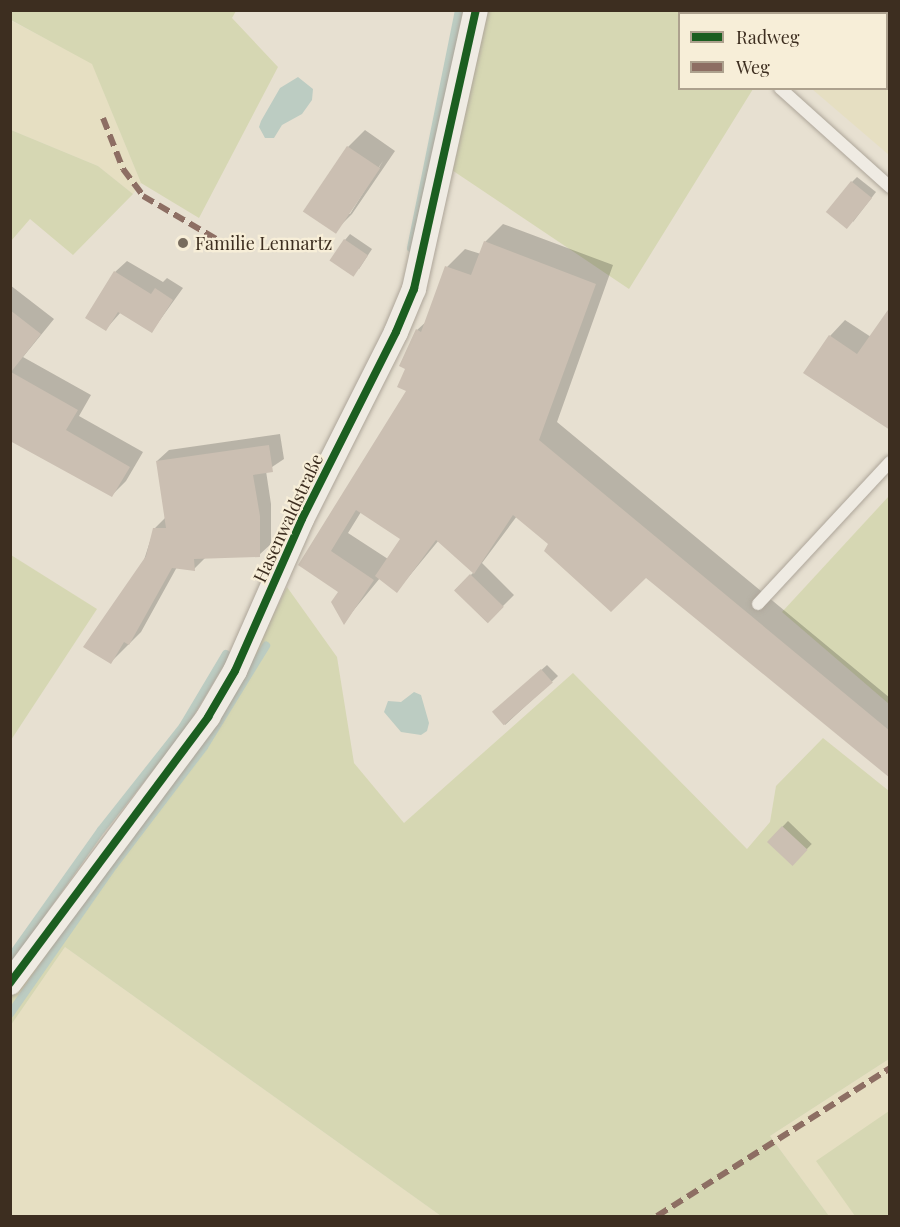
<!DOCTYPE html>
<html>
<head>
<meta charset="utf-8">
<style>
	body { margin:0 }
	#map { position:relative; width:900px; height:1227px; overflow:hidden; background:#e7e0d1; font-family:"Playfair Display",serif }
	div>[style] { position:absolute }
	.farmland>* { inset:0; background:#e6dfc2 }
	.green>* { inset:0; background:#d6d7b3 }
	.water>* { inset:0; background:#bcccc2 }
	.shadow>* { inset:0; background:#0003; transform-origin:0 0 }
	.stream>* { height:8px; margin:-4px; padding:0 4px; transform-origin:4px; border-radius:4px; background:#bcccc2 }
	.building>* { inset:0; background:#cbbfb2; transform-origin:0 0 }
	.roads { filter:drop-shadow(0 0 2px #ada599) drop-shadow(0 0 2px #ada599) }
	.lane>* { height:12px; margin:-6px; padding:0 6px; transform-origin:6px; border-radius:6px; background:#efebe3 }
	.street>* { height:24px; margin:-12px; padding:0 12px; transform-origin:12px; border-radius:12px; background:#efebe3 }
	.quiet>* { height:6px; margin-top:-3px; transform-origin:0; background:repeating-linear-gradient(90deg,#8d6e63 0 12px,transparent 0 18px) }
	.cycleway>* { height:8px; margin:-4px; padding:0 4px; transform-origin:4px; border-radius:4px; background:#1b5e20 }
	.dots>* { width:16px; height:16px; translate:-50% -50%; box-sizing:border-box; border:3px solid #f7eed8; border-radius:50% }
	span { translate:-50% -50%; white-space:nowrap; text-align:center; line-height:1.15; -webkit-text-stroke:4.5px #f7eed8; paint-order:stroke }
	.poi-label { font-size:18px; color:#3d2e20 }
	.left { translate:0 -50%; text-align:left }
	.street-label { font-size:18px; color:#3d2e20 }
	.frame { position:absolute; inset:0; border:12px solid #3d2e20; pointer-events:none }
	.legend { position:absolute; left:678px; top:12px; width:210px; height:78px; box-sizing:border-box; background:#f7eed8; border:2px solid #ada18e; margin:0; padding:8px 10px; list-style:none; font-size:18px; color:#3d2e20 }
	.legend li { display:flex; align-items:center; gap:12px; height:30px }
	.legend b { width:30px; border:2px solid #ada18e }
</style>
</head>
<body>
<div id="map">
	<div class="farmland">
		<div style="clip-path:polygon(736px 11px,889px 11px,889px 155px,812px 89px,886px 88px,886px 14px)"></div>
		<div style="clip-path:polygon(10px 20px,92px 63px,141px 183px,133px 194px,98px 166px,11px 130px)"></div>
		<div style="clip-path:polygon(65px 947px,441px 1216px,11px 1216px,11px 1025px)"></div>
		<div style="clip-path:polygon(889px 1059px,889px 1216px,829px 1216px,770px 1136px)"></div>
	</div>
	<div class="green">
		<div style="clip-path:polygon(736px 10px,739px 13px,680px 14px,680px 88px,753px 89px,629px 289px,431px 156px,463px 11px)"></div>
		<div style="clip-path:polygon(10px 11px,236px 11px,232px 18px,278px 67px,199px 218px,141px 183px,92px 64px,11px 20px)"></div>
		<div style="clip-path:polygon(11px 130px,98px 166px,133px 194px,73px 255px,30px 219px,11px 241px)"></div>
		<div style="clip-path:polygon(889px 496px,889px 704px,782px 612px)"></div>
		<div style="clip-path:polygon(11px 555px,97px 609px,11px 740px)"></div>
		<div style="clip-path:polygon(287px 587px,337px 657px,354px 763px,404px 823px,573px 673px,747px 849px,770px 822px,776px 786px,823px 738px,889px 791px,889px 1059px,770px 1136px,829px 1216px,441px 1216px,65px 947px,11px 1025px,11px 974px,265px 631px)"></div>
		<div style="clip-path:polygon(889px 1111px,889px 1216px,855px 1216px,816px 1161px)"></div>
	</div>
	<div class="water">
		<div style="clip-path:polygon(298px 77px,313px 89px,312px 100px,302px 114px,282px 125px,274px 138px,265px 138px,259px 127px,261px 121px,280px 88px)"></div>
		<div style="clip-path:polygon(414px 692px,421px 695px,429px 723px,427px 731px,421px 735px,401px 732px,384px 712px,388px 701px,401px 702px)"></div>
	</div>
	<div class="shadow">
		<div style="clip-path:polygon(evenodd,365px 130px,395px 151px,352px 214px,335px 231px,305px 210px,348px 147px,365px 130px,383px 161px,350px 214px,346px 214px,383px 161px)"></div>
		<div style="clip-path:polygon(857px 177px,876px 192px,853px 222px,852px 182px)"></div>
		<div style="clip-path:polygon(evenodd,503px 224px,613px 265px,557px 422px,890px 698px,890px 777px,646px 576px,550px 544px,517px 516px,482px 563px,514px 595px,487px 622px,455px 590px,474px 572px,439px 540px,397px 591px,380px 578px,344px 622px,340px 592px,300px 565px,408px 390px,407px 368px,417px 330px,427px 321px,447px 267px,465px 249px,481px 254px,485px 242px,503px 224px,361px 512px,402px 538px,388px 559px,348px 533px,361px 512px)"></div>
		<div style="clip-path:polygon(350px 234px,372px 249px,359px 269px,345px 240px)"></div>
		<div style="clip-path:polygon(127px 261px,163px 282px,167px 278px,183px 288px,152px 331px,121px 312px,106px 329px,115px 272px)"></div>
		<div style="clip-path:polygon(10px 285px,54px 319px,23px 357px,91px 395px,79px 416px,143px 452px,126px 481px,112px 495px,10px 439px)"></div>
		<div style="clip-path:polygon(845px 320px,871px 337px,890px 428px,830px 336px)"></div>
		<div style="clip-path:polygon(280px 434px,284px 459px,266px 471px,271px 504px,271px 544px,259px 555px,206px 557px,194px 569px,177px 567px,141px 632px,111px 662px,154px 529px,166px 517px,157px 461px,169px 450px)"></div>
		<div style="clip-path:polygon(547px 665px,558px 676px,505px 725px,499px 707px)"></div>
		<div style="left:788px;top:821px;width:33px;height:28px;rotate:44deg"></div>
	</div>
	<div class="stream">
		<div style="left:411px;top:248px;width:243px;rotate:-78.6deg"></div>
		<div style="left:10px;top:958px;width:157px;rotate:-54.6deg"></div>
		<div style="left:101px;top:830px;width:132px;rotate:-51.7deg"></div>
		<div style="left:183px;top:726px;width:84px;rotate:-59.2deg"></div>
		<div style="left:10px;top:1014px;width:182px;rotate:-55.1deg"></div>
		<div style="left:114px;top:865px;width:148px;rotate:-52.7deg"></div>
		<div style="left:204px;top:747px;width:119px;rotate:-58.5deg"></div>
	</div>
	<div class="building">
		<div style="left:347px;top:146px;width:40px;height:79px;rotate:34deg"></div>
		<div style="left:851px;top:181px;width:27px;height:40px;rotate:39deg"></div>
		<div style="left:344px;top:239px;width:29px;height:26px;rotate:34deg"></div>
		<div style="clip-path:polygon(484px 241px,596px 284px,539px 440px,890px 731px,890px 778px,646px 578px,611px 612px,544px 551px,548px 544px,513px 515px,474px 574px,436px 540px,397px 593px,375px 576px,400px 539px,356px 510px,331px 551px,374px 580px,344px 625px,331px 602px,338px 592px,298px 565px,406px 391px,397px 387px,405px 369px,399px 366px,416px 329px,421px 332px,445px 266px,471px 275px)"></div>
		<div style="clip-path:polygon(114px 271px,151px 294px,155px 288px,173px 300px,152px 333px,118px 312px,106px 331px,85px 318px)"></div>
		<div style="clip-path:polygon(890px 307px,890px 430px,803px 373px,829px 335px,857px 354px)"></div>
		<div style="clip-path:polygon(10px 310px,41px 334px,11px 372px,78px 410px,66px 430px,130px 467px,112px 497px,10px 441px)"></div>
		<div style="clip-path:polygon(269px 445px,273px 472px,253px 475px,260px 516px,260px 557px,194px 559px,195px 571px,172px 568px,129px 645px,124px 642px,111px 664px,83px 647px,146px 556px,153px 528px,166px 528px,156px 461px)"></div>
		<div style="left:470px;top:574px;width:47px;height:23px;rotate:44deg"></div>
		<div style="left:541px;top:669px;width:18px;height:65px;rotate:49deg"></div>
		<div style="left:782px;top:826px;width:35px;height:22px;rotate:43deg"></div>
	</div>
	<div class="roads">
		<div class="lane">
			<div style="left:722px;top:10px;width:5px;rotate:53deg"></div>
			<div style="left:780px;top:88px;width:148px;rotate:42deg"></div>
			<div style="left:758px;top:604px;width:194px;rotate:-47.1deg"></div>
		</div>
		<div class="street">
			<div style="left:10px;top:983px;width:332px;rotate:-53.3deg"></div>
			<div style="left:208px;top:717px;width:53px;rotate:-59.6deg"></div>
			<div style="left:235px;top:671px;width:166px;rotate:-66.2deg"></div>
			<div style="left:302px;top:519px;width:209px;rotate:-63.3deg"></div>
			<div style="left:396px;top:332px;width:47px;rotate:-67.3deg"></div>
			<div style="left:414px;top:289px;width:286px;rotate:-77.5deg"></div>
		</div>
	</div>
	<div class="quiet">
		<div style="left:103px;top:118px;width:55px;rotate:68.6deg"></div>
		<div style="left:123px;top:169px;width:34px;rotate:53deg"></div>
		<div style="left:143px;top:196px;width:93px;rotate:30.4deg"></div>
		<div style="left:657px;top:1216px;width:276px;rotate:-32.4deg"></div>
	</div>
	<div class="cycleway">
		<div style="left:10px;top:983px;width:332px;rotate:-53.3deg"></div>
		<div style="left:208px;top:717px;width:53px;rotate:-59.6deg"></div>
		<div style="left:235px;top:671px;width:166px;rotate:-66.2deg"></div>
		<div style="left:302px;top:519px;width:209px;rotate:-63.3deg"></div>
		<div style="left:396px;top:332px;width:47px;rotate:-67.3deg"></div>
		<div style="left:414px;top:289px;width:286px;rotate:-77.5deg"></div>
	</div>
	<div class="dots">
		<div style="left:183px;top:243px;background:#786c5e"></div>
	</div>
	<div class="poi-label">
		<span class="left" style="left:195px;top:243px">Familie Lennartz</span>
	</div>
	<div class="street-label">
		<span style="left:288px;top:518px;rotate:-65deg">Hasenwaldstraße</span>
	</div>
	<div class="frame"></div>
	<ul class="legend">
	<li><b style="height:8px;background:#1b5e20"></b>Radweg</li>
	<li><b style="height:8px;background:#8d6e63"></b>Weg</li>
	</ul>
</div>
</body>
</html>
